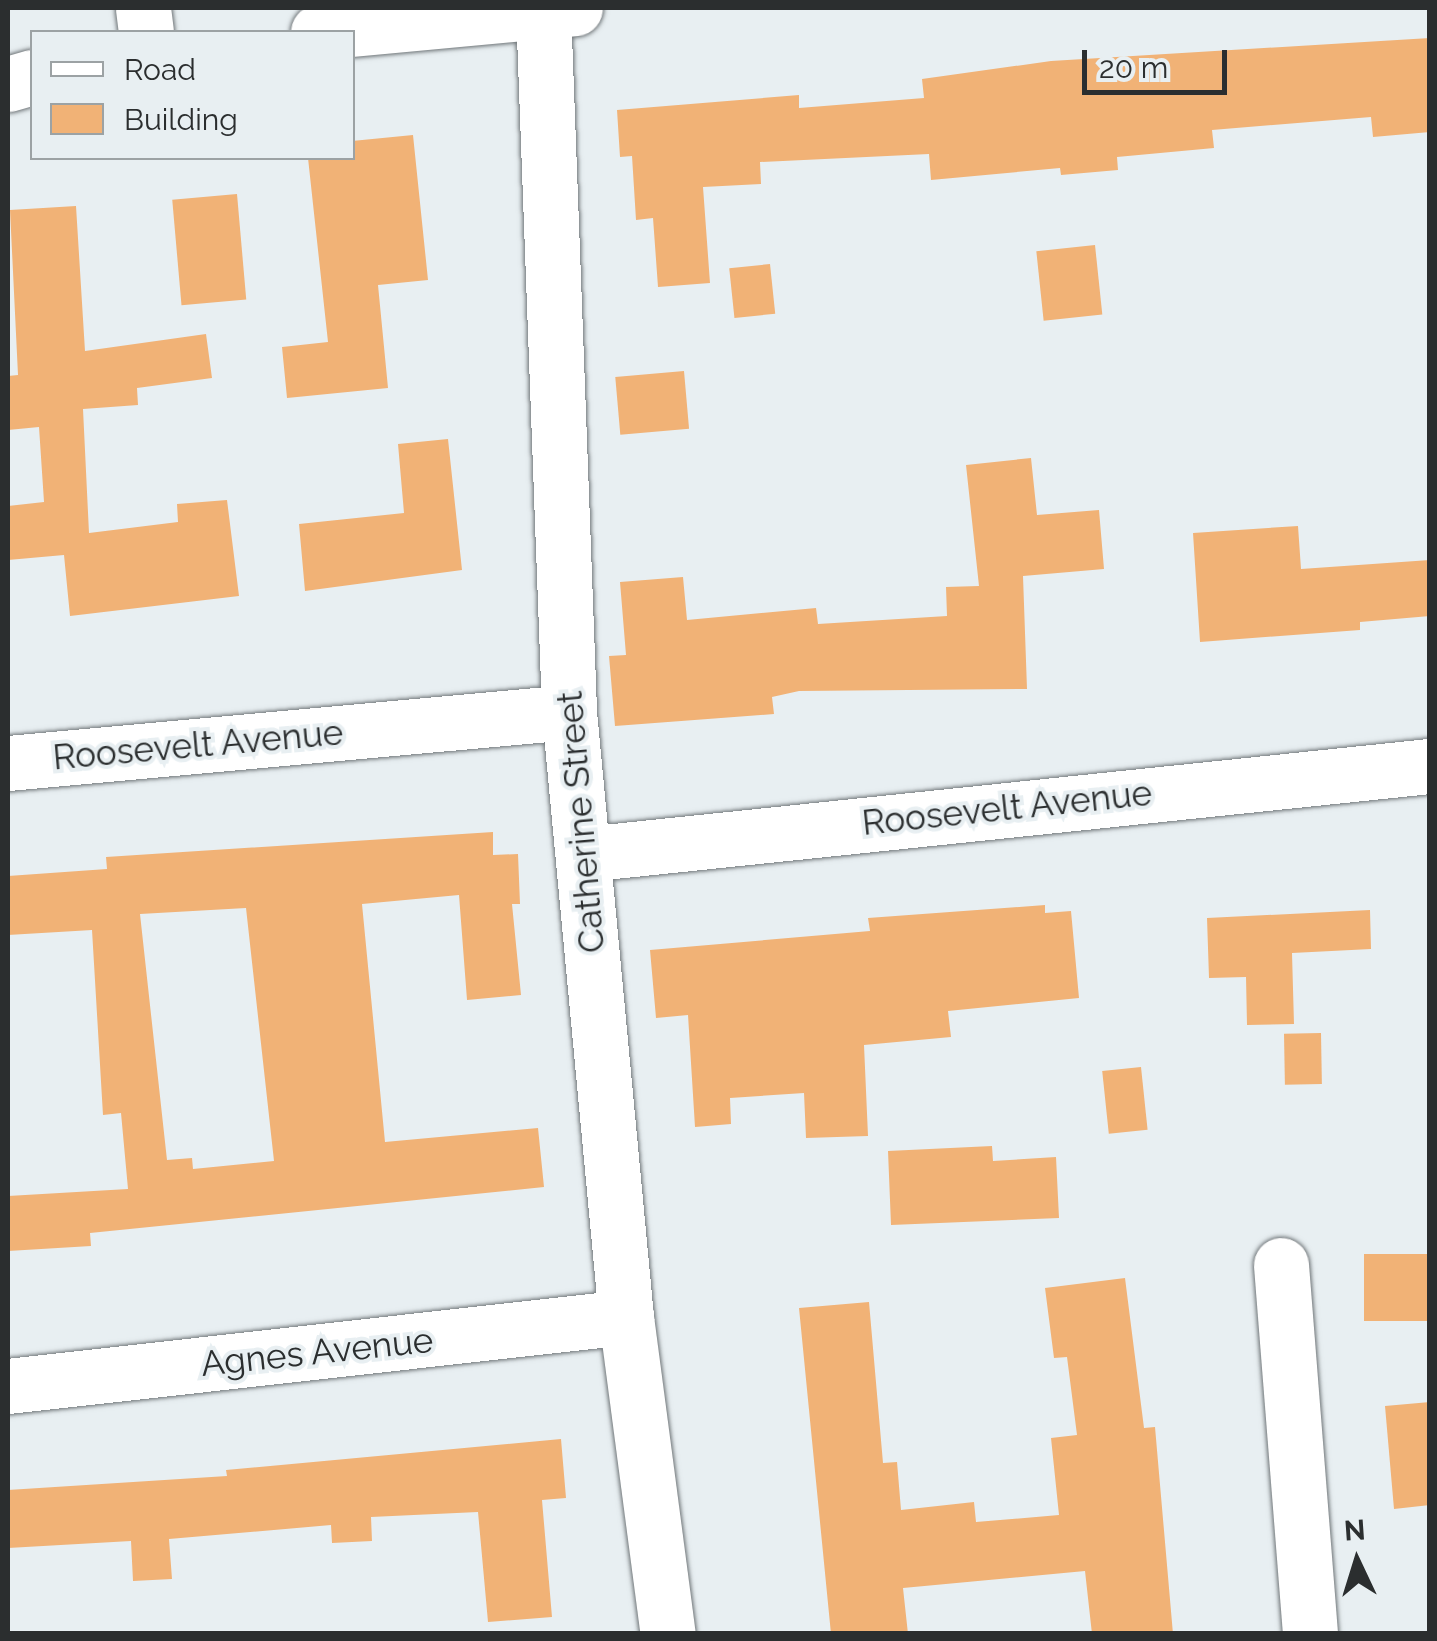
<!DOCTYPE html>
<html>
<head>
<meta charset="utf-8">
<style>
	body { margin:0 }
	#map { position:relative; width:1437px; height:1641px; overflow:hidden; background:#e8eff2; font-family:Raleway,sans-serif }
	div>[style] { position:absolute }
	.building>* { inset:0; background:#f1b276; transform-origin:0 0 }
	.roads { filter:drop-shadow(0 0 2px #71777a) drop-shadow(0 0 2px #71777a) }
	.street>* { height:55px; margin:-27.5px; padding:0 27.5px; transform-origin:27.5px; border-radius:27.5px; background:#fff }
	span { translate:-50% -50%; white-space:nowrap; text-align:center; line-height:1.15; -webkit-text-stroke:8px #e8eff2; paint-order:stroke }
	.street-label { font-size:35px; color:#2b2e2f }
	.frame { position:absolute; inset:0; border:10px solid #2b2e2f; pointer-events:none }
	.legend { position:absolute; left:30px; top:30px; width:325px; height:130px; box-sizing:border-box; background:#e8eff2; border:2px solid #9ca2a4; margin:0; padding:12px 18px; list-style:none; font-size:30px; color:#2b2e2f }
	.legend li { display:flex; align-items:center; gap:20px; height:50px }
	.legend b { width:50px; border:2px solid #9ca2a4 }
	.north { position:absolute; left:1307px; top:1511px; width:100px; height:100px; -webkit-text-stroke:8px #e8eff2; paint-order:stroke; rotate:356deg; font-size:28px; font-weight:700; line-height:40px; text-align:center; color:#2b2e2f }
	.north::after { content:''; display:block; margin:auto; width:35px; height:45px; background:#2b2e2f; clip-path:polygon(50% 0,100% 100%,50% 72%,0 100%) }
	.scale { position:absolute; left:1082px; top:50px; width:145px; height:45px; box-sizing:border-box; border:5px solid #2b2e2f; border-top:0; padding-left:12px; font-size:30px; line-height:35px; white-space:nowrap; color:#2b2e2f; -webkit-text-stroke:8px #e8eff2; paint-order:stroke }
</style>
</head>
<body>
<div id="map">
	<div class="building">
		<div style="clip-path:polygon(1430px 38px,1430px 132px,1373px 137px,1371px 117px,1212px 130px,1214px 148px,1117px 157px,1118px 170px,1061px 175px,1060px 168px,931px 180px,929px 154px,760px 162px,761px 184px,703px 187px,710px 283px,658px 287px,653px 218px,636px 220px,632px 156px,620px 157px,617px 110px,799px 95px,799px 108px,924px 98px,922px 79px,1051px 61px)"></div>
		<div style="clip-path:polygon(413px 135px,428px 280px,378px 285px,388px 388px,287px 398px,282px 347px,328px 342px,308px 158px,352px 158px,352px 141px)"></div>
		<div style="left:237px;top:194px;width:106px;height:65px;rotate:85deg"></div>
		<div style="clip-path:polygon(76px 206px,85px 351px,206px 334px,212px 378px,137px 388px,138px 405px,83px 409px,89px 533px,178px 522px,177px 504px,227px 500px,239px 596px,70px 616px,64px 555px,8px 560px,8px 506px,44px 502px,39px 427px,8px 430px,8px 376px,18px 375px,10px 210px)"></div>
		<div style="left:1095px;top:245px;width:70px;height:59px;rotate:84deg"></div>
		<div style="left:770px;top:264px;width:50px;height:41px;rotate:84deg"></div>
		<div style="left:684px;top:371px;width:58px;height:69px;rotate:85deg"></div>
		<div style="clip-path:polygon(448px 439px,462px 570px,305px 591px,299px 524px,404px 513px,398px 444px)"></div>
		<div style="clip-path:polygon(1031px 458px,1037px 515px,1099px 510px,1104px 569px,1023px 576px,1027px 689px,799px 691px,772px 697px,774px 714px,615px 726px,609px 656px,626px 655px,620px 582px,683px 577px,687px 620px,816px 608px,818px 624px,947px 616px,946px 587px,979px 586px,966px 465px)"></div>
		<div style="clip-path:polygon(1298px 526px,1301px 569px,1430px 560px,1430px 616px,1360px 622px,1360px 630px,1200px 642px,1193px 533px)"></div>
		<div style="clip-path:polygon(evenodd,493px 832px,493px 855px,518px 854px,520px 904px,512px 904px,521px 995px,467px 1000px,459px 895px,362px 904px,385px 1142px,538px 1128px,544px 1187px,90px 1233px,91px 1246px,8px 1251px,8px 1196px,128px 1189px,121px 1113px,103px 1115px,92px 930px,8px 935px,8px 876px,107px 869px,106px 857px,493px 832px,246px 908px,274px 1161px,193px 1169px,192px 1158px,167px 1160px,140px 914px,246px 908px)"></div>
		<div style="clip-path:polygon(1045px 905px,1045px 913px,1071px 911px,1079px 998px,948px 1011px,951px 1037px,864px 1045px,868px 1136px,806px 1138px,804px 1093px,730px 1098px,731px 1124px,695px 1127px,688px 1015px,656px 1018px,650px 950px,870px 931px,868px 918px)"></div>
		<div style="clip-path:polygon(1370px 910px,1371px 949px,1292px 953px,1294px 1024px,1247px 1025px,1246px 977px,1209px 978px,1207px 918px)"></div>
		<div style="left:1321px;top:1033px;width:51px;height:37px;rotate:89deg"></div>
		<div style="left:1141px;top:1067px;width:63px;height:39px;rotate:84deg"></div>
		<div style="clip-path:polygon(992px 1146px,993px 1161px,1056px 1157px,1059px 1218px,891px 1225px,888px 1151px)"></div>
		<div style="left:1430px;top:1254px;width:67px;height:66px;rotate:90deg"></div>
		<div style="clip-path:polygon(1125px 1278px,1144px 1428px,1155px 1427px,1173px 1634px,1092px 1634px,1085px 1571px,903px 1588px,908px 1634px,831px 1634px,799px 1308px,869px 1302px,883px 1463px,897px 1462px,901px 1510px,974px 1502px,976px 1522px,1059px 1515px,1051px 1438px,1077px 1435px,1067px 1357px,1054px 1358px,1045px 1288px)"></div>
		<div style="clip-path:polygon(1430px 1402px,1430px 1505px,1394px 1509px,1385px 1406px)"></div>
		<div style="clip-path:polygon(561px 1439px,566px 1498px,542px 1500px,552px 1617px,488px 1622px,478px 1512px,371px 1517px,372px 1541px,332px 1543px,331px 1525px,169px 1539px,172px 1579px,133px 1581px,131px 1541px,8px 1548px,8px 1490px,227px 1476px,226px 1470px)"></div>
	</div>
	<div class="roads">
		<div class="street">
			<div style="left:143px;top:8px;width:24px;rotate:83deg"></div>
			<div style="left:543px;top:8px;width:704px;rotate:87.88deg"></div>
			<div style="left:569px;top:712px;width:608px;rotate:84.62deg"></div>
			<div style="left:626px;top:1317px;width:320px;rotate:82.5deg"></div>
			<div style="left:318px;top:32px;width:258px;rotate:-5.3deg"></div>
			<div style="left:8px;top:84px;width:25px;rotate:-16deg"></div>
			<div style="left:8px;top:763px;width:563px;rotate:-5.19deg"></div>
			<div style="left:585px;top:854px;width:850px;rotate:-5.95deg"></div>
			<div style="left:1281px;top:1265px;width:370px;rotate:85.5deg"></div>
			<div style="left:8px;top:1386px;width:622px;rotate:-6.37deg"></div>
		</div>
	</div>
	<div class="street-label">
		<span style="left:198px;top:745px;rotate:-5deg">Roosevelt Avenue</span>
		<span style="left:1007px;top:808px;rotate:-6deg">Roosevelt Avenue</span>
		<span style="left:581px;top:822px;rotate:-95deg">Catherine Street</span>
		<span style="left:317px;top:1352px;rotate:-6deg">Agnes Avenue</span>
	</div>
	<div class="frame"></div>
	<ul class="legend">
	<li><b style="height:12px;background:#fff"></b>Road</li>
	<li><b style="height:28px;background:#f1b276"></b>Building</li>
	</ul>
	<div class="north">N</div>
	<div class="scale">20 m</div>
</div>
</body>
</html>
